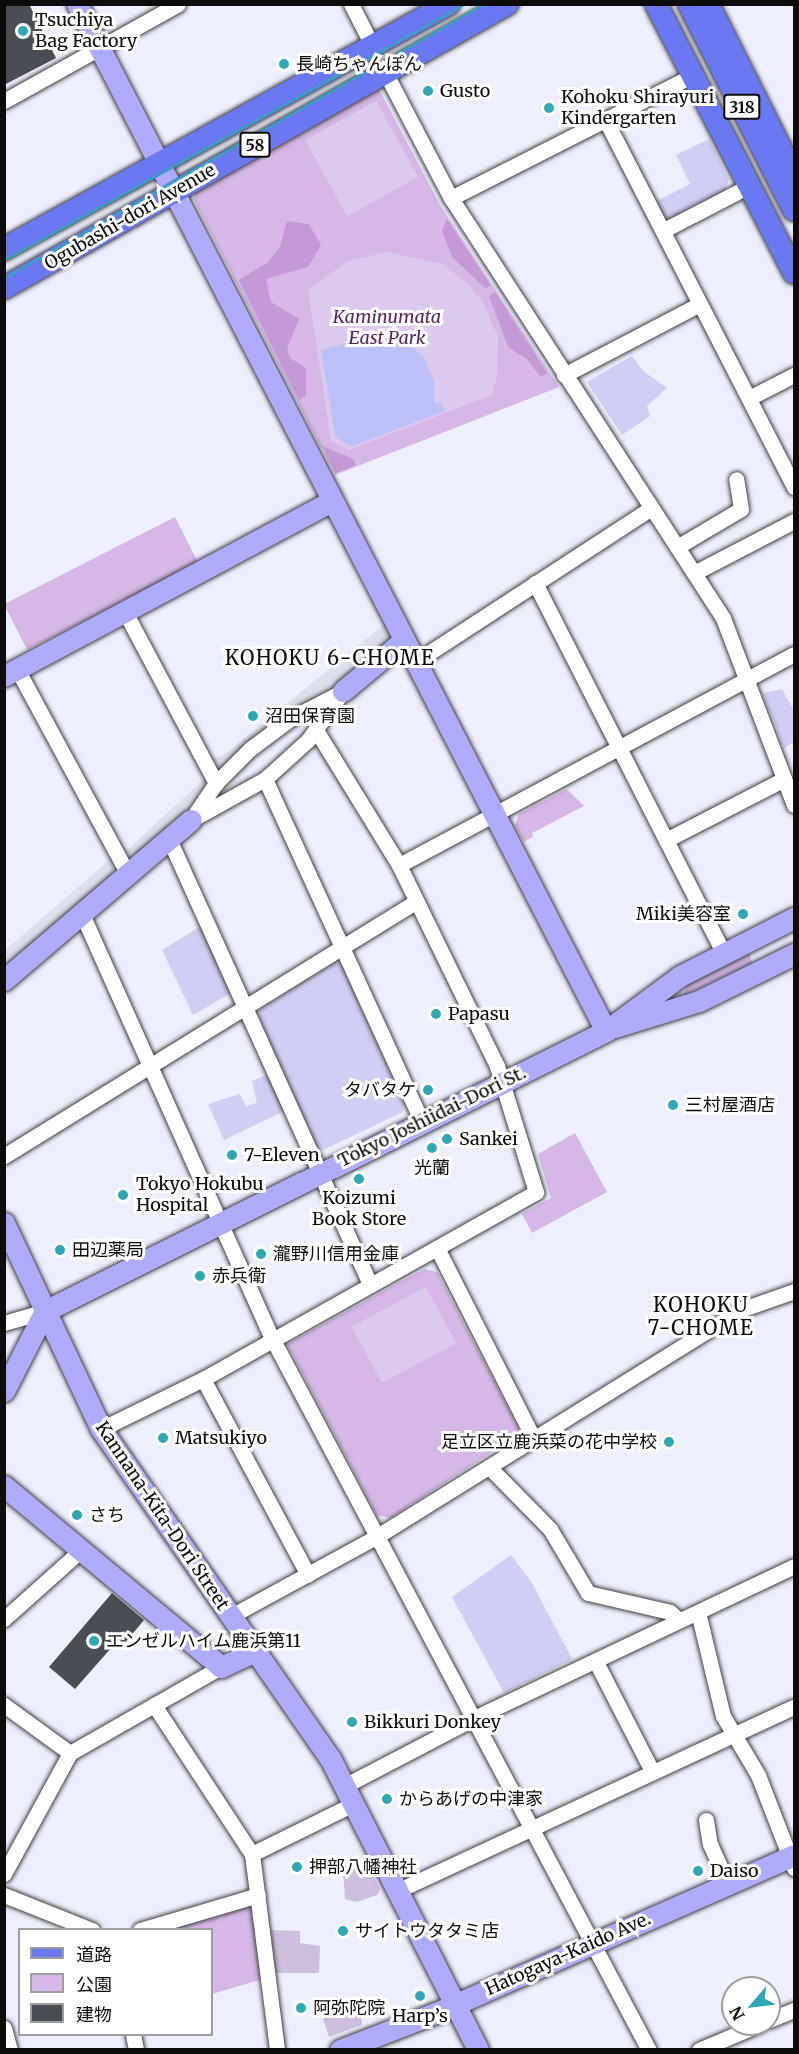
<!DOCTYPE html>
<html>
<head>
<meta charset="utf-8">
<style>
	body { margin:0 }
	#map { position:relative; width:799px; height:2054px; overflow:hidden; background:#edeefe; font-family:Merriweather,"Noto Sans JP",serif }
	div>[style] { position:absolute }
	.farmland>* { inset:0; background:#d0cef2 }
	.green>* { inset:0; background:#d5b8e6; transform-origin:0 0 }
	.forest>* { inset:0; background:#c399d6 }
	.sand>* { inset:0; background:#bcc1f7 }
	.cemetery>* { inset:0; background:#cebfde }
	.pitch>* { inset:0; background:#dbcaee; transform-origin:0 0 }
	.plaza>* { inset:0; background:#dddfed }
	.building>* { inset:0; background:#494e54 }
	.roads { filter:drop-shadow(0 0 2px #3f3f3f) drop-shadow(0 0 2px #3f3f3f) }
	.street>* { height:15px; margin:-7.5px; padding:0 7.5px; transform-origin:7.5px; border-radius:7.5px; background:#fff }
	.secondary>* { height:21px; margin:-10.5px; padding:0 10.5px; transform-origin:10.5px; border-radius:10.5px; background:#aeabfa }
	.primary>* { height:22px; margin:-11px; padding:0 11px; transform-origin:11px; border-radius:11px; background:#6a78f1 }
	.tram>* { height:1.5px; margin:-0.75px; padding:0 0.75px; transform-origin:0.75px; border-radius:0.75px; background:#2da8b4 }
	.dots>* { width:16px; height:16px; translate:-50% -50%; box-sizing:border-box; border:3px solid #fff; border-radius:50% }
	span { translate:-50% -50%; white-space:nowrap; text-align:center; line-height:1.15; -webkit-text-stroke:6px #fff; paint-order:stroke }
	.shield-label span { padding:2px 4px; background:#fff; border:2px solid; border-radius:4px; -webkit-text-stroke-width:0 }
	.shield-label { font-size:16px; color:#0c0c0c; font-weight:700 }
	.poi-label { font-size:18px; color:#0c0c0c }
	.left { translate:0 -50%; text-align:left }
	.right { translate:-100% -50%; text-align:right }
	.street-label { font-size:18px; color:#0c0c0c }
	.park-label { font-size:18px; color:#5c2160; font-style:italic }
	.neighbourhood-label { font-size:20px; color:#0c0c0c; letter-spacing:1.5px }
	.frame { position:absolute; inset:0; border:6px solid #0c0c0c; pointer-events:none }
	.legend { position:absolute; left:18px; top:1928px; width:195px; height:108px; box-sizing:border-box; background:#fff; border:2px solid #9e9e9e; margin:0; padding:8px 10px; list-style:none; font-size:18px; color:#0c0c0c }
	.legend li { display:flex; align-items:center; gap:12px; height:30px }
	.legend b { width:30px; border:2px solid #9e9e9e }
	.north { position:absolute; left:721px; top:1976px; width:60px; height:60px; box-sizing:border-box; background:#fff; border:2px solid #9e9e9e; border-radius:50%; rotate:242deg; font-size:16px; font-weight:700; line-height:24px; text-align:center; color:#0c0c0c }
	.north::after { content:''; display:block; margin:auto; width:21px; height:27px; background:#2da8b4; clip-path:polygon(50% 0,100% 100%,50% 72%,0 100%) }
</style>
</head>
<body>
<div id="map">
	<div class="farmland">
		<div style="clip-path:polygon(709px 139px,729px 179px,725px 192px,671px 220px,663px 218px,655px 202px,690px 184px,676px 155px)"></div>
		<div style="clip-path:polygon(632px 356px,643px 371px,667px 388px,647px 406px,650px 416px,622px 435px,587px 382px)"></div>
		<div style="clip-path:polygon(782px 689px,794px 711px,794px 742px,784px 748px,763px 693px)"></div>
		<div style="clip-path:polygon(201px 926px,231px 993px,193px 1015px,162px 950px)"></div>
		<div style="clip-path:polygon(336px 962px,342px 965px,404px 1104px,403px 1112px,323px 1150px,317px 1147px,259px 1019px,260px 1009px)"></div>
		<div style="clip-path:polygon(268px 1074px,284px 1111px,224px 1140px,208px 1104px,240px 1094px,246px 1106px,257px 1103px,252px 1081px)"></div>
		<div style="clip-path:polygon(511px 1555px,532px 1583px,572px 1659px,504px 1693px,452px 1597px)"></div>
	</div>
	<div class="green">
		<div style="clip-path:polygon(379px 89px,440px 205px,559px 387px,335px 475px,194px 200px,195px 191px)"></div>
		<div style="left:175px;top:517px;width:51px;height:192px;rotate:63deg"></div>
		<div style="clip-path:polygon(567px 789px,584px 806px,532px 833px,533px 837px,524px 842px,515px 825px,519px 814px)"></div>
		<div style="clip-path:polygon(749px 950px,752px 963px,683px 996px,687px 984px)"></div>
		<div style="clip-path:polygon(575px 1133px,607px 1192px,532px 1233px,522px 1214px,551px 1198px,538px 1154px)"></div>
		<div style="clip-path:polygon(424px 1269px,437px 1272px,521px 1433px,390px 1518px,377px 1515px,287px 1344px)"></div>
		<div style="clip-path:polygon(248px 1904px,254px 1908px,263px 1974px,259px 1980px,212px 1994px,212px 1930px,157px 1930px)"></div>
	</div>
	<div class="forest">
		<div style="clip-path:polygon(447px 219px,491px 286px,485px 288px,452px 257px,442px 231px)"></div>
		<div style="clip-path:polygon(287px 221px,309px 224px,321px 245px,308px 267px,266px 279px,271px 302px,299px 319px,287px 349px,290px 358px,306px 368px,306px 396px,299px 400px,239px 280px,268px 262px,280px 247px)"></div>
		<div style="clip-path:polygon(495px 292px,547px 373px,545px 375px,540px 376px,527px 359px,508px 347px,489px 296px)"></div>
		<div style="clip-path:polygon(323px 446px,353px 459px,356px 465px,336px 473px)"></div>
	</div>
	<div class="sand">
		<div style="clip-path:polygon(382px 333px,404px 339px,424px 357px,434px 381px,434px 403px,440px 402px,445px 411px,350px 447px,335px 436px,321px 350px)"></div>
	</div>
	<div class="cemetery">
		<div style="clip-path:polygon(364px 1858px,380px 1889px,377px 1895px,357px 1902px,345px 1899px,343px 1867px)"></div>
		<div style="clip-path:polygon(270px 1930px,300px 1931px,300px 1943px,320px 1946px,319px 1973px,276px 1973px)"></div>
		<div style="clip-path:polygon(359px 2003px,362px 2025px,329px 2037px,321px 2013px)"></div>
	</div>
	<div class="pitch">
		<div style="left:376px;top:101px;width:87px;height:81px;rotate:61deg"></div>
		<div style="clip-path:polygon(evenodd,387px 252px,443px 264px,470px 286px,484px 304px,498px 337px,497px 375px,492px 395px,349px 450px,331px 441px,308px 290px,348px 261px,387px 252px,382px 333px,404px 339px,424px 357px,434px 381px,434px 403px,440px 402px,445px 411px,350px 447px,335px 436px,321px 350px,382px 333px)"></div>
		<div style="left:426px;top:1287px;width:64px;height:84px;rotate:62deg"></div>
	</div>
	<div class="plaza">
		<div style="clip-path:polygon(387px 622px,391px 638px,338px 685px,223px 768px,213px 767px,209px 761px,225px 754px)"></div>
		<div style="clip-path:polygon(206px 777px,202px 799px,135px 856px,125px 852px)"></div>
		<div style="clip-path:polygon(112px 858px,114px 875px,5px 969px,5px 950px)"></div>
	</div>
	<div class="building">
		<div style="clip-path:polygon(4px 4px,29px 4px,56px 58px,4px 85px)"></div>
		<div style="clip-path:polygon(112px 1593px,144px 1620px,124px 1644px,119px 1639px,75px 1689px,49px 1667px)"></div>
	</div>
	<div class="roads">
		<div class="street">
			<div style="left:351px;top:4px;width:48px;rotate:62.9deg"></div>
			<div style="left:385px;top:72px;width:142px;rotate:62.4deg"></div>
			<div style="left:451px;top:198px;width:500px;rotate:57.07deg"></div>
			<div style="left:723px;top:618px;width:200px;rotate:69.2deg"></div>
			<div style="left:4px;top:101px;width:199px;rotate:-29.1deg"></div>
			<div style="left:605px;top:119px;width:414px;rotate:62.8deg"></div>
			<div style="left:451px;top:198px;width:271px;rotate:-26.9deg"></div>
			<div style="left:664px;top:230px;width:96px;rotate:-27.4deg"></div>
			<div style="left:564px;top:375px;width:153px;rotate:-27.6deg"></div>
			<div style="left:749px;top:398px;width:51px;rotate:-27.1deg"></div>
			<div style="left:677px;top:547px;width:74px;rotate:-30.7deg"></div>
			<div style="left:741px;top:509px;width:30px;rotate:-99deg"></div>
			<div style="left:694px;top:573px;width:113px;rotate:-27.5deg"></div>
			<div style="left:535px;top:583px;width:416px;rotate:63deg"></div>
			<div style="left:125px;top:612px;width:194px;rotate:62deg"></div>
			<div style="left:415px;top:662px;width:282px;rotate:-33.1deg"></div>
			<div style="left:17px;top:669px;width:233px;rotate:61.6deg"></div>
			<div style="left:343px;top:691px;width:60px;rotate:125.5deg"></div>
			<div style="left:308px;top:740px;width:58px;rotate:137.8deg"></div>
			<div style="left:265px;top:779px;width:85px;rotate:151deg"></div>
			<div style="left:191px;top:820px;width:45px;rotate:-56deg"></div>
			<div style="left:216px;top:783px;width:48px;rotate:-45deg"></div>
			<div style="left:250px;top:749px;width:50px;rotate:-36.9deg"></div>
			<div style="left:290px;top:719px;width:60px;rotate:-27.8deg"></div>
			<div style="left:265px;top:779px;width:377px;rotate:65.4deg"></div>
			<div style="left:169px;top:839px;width:489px;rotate:65.7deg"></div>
			<div style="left:666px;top:840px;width:133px;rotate:-27.3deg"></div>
			<div style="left:399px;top:865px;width:448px;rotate:-28.1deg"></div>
			<div style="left:82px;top:914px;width:467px;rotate:65.9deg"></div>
			<div style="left:273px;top:1340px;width:803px;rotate:62.1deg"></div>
			<div style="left:4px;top:1156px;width:485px;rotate:-31.7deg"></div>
			<div style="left:437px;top:1248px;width:214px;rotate:63.1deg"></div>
			<div style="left:4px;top:1323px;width:43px;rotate:-16.3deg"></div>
			<div style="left:203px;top:1379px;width:222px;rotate:61.8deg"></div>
			<div style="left:101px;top:1429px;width:114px;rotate:-26.1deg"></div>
			<div style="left:203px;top:1379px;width:382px;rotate:-29.3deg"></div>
			<div style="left:536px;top:1192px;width:132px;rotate:-107.2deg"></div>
			<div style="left:497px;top:1066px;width:224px;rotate:-116deg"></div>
			<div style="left:399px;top:865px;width:158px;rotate:-121.6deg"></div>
			<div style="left:489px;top:1467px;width:87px;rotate:45.5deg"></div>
			<div style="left:550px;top:1529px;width:74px;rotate:59.3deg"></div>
			<div style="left:588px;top:1593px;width:84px;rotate:13deg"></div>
			<div style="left:670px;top:1612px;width:12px;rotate:42deg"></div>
			<div style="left:698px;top:1612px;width:107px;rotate:76.5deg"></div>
			<div style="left:723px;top:1716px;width:69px;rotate:59.3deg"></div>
			<div style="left:758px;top:1775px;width:100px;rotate:68.8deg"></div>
			<div style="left:231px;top:1616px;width:165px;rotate:-28.6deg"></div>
			<div style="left:376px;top:1537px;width:432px;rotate:-31.9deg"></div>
			<div style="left:743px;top:1309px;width:54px;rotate:-19.4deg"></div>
			<div style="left:4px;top:1619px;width:102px;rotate:-41.8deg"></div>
			<div style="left:596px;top:1662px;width:123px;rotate:62.8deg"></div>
			<div style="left:4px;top:1705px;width:82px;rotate:36deg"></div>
			<div style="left:154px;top:1705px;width:178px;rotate:56.7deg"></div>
			<div style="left:252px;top:1854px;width:198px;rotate:82.7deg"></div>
			<div style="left:346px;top:1785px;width:144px;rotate:-27.6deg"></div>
			<div style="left:474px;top:1718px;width:354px;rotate:-25.4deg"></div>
			<div style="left:706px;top:1820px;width:24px;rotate:81deg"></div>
			<div style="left:710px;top:1844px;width:44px;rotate:65.8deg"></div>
			<div style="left:252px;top:1854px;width:115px;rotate:-26.3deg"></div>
			<div style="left:4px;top:1874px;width:138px;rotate:-61.4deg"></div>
			<div style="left:70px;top:1753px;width:174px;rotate:-29.7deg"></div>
			<div style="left:399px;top:1890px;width:435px;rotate:-24.9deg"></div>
			<div style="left:4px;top:1895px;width:95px;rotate:21.7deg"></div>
			<div style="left:140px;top:1930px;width:123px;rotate:-16.5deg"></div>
			<div style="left:769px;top:2020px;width:27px;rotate:-22deg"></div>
			<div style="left:4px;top:2028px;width:23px;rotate:75deg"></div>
			<div style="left:133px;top:2034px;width:16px;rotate:79deg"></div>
			<div style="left:699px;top:2050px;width:66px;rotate:-23.1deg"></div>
		</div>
		<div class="secondary">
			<div style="left:77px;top:4px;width:1155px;rotate:62.75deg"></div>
			<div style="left:4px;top:676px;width:372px;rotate:-28.1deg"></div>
			<div style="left:343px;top:691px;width:80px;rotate:-39.9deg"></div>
			<div style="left:4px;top:980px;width:246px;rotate:-40.6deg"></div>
			<div style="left:615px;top:1027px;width:88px;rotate:-17.2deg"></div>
			<div style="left:699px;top:1001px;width:106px;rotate:-26.3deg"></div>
			<div style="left:4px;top:1223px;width:228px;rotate:64.8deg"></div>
			<div style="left:101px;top:1429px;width:401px;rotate:55.2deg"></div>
			<div style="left:330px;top:1758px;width:327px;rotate:63.1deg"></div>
			<div style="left:4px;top:1391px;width:90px;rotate:-62.9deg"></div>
			<div style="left:45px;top:1311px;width:627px;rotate:-26.52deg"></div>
			<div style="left:606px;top:1031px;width:92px;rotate:-36.6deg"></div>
			<div style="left:680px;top:976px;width:128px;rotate:-27deg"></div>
			<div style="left:4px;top:1486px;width:283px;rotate:39.8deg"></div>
			<div style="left:221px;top:1667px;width:38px;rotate:-25deg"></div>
			<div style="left:340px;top:2050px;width:105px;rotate:-21.2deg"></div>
			<div style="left:438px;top:2012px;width:389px;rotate:-23.8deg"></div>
		</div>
		<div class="primary">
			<div style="left:656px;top:4px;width:302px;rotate:62.8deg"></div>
			<div style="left:689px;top:4px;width:231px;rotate:63deg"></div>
			<div style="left:708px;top:4px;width:191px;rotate:63.3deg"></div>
			<div style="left:4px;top:249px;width:508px;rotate:-28.84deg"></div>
			<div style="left:4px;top:288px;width:578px;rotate:-29.45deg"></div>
		</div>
	</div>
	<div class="tram">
		<div style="left:4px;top:261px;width:529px;rotate:-29.09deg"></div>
		<div style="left:4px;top:279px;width:554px;rotate:-29.76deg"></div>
	</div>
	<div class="dots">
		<div style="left:23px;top:31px;background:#2da8b4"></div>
		<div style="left:284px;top:64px;background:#2da8b4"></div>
		<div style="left:428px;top:91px;background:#2da8b4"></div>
		<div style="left:549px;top:108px;background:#2da8b4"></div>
		<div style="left:253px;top:716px;background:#2da8b4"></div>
		<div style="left:743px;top:914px;background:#2da8b4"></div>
		<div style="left:436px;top:1014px;background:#2da8b4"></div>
		<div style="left:428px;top:1090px;background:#2da8b4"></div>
		<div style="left:673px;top:1105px;background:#2da8b4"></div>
		<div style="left:447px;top:1139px;background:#2da8b4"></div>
		<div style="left:432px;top:1148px;background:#2da8b4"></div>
		<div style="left:232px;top:1155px;background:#2da8b4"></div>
		<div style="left:359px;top:1179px;background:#2da8b4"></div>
		<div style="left:123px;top:1195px;background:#2da8b4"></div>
		<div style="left:60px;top:1250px;background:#2da8b4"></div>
		<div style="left:261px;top:1254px;background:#2da8b4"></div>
		<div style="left:200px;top:1276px;background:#2da8b4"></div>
		<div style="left:163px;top:1438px;background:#2da8b4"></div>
		<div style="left:669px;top:1442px;background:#2da8b4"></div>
		<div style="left:77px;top:1515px;background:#2da8b4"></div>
		<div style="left:94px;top:1641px;background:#2da8b4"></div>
		<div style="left:352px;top:1722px;background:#2da8b4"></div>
		<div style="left:387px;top:1799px;background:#2da8b4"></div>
		<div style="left:297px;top:1867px;background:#2da8b4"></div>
		<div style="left:698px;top:1871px;background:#2da8b4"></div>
		<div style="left:343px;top:1931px;background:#2da8b4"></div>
		<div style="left:420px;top:1996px;background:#2da8b4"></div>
		<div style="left:301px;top:2008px;background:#2da8b4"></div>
	</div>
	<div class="shield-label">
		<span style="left:742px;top:107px">318</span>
		<span style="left:255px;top:145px">58</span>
	</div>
	<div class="poi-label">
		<span class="left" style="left:35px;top:31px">Tsuchiya<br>Bag Factory</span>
		<span class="left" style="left:296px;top:64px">長崎ちゃんぽん</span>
		<span class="left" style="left:440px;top:91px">Gusto</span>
		<span class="left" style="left:561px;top:108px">Kohoku Shirayuri<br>Kindergarten</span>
		<span class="left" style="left:265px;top:716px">沼田保育園</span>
		<span class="right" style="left:731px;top:914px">Miki美容室</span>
		<span class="left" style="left:448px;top:1014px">Papasu</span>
		<span class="right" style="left:416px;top:1090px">タバタケ</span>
		<span class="left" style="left:685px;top:1105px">三村屋酒店</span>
		<span class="left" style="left:459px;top:1139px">Sankei</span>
		<span class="left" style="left:244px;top:1155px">7-Eleven</span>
		<span style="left:432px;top:1168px">光蘭</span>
		<span class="left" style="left:136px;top:1195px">Tokyo Hokubu<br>Hospital</span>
		<span style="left:359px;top:1209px">Koizumi<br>Book Store</span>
		<span class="left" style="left:72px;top:1250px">田辺薬局</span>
		<span class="left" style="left:273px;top:1254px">瀧野川信用金庫</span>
		<span class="left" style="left:212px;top:1276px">赤兵衛</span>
		<span class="left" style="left:175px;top:1438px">Matsukiyo</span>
		<span class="right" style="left:657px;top:1442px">足立区立鹿浜菜の花中学校</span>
		<span class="left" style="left:89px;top:1515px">さち</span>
		<span class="left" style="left:106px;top:1641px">エンゼルハイム鹿浜第11</span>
		<span class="left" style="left:364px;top:1722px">Bikkuri Donkey</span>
		<span class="left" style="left:399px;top:1799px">からあげの中津家</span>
		<span class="left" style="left:309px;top:1867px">押部八幡神社</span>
		<span class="left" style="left:710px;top:1871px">Daiso</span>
		<span class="left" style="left:355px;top:1931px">サイトウタタミ店</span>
		<span class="left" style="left:313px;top:2008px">阿弥陀院</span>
		<span style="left:420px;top:2016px">Harp’s</span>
	</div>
	<div class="street-label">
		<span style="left:130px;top:217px;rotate:-30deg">Ogubashi-dori Avenue</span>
		<span style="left:432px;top:1117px;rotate:-26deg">Tokyo Joshiidai-Dori St.</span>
		<span style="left:162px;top:1516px;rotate:56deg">Kannana-Kita-Dori Street</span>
		<span style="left:568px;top:1954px;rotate:-24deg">Hatogaya-Kaido Ave.</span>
	</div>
	<div class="park-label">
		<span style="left:387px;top:328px">Kaminumata<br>East Park</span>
	</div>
	<div class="neighbourhood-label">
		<span style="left:330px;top:657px">KOHOKU 6-CHOME</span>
		<span style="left:701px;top:1316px">KOHOKU<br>7-CHOME</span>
	</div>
	<div class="frame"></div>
	<ul class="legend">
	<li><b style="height:8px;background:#6a78f1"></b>道路</li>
	<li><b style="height:16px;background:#d5b8e6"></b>公園</li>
	<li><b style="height:16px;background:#494e54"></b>建物</li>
	</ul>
	<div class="north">N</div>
</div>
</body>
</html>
